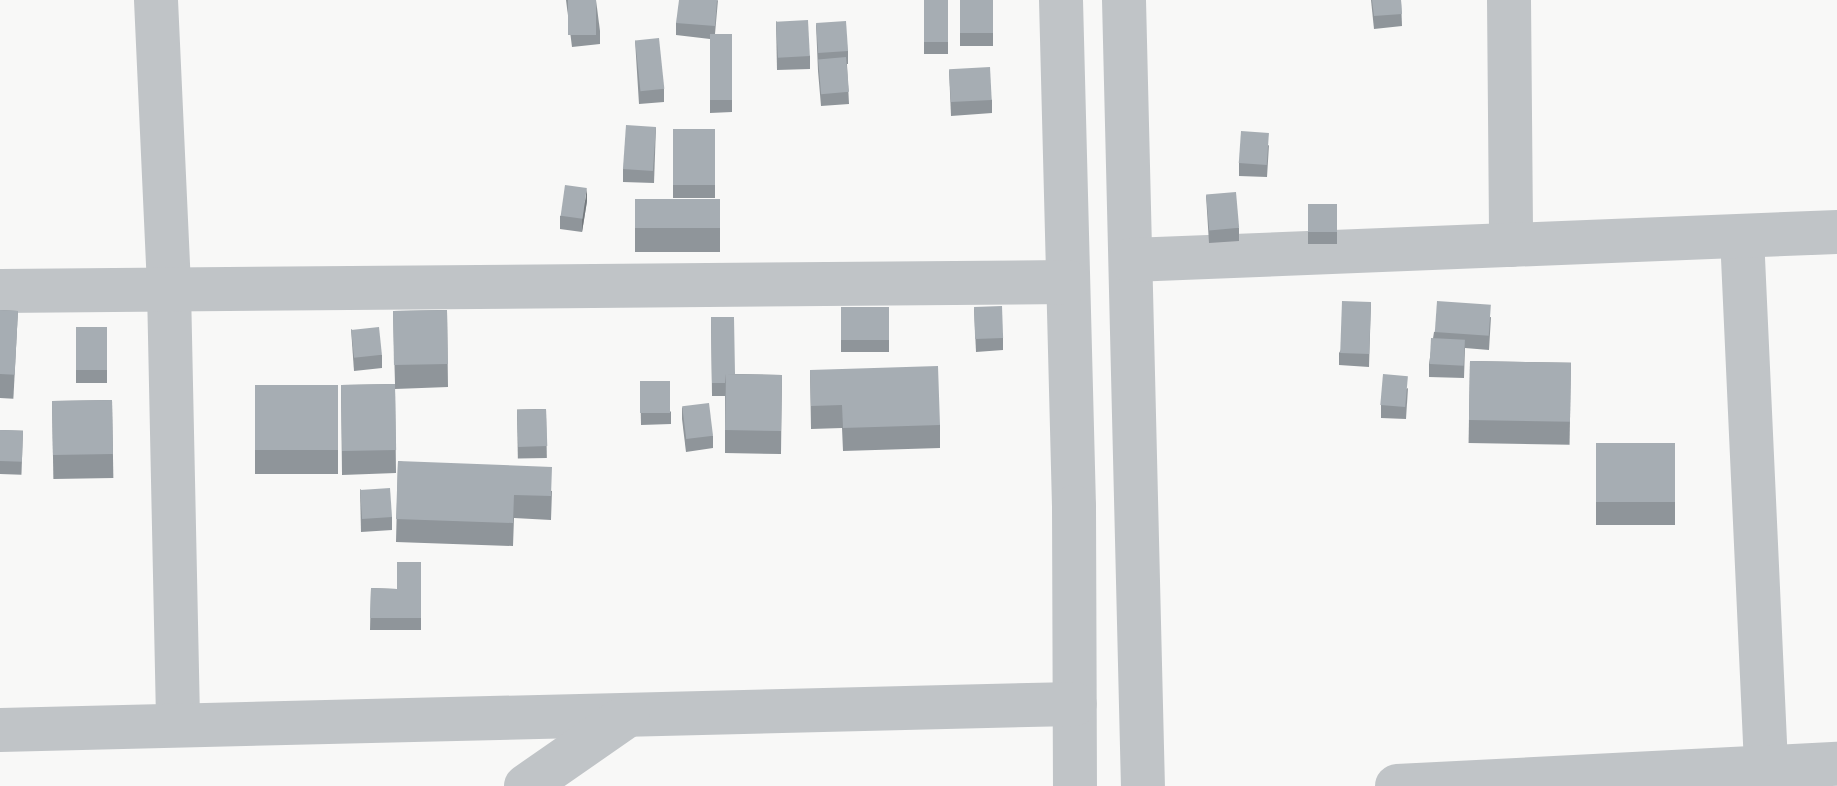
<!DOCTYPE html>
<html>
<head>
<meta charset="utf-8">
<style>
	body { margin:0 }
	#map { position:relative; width:1837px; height:786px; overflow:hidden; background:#f8f8f7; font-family:Commissioner,sans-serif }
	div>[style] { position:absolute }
	.minor>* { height:44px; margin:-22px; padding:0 22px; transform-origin:22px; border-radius:22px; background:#c0c4c7 }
	.wall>* { inset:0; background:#8f959a; transform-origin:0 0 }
	.shaded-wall>* { inset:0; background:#74797d }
	.building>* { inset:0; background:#a6adb3; transform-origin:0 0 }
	span { translate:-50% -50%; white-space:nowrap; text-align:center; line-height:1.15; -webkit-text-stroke:8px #fff; paint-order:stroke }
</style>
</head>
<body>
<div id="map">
	<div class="minor">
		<div style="left:156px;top:0;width:289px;rotate:87.4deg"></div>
		<div style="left:169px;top:289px;width:436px;rotate:88.8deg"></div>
		<div style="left:1061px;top:0;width:507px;rotate:88.53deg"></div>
		<div style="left:1074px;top:507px;width:279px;rotate:89.8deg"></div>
		<div style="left:1124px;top:0;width:786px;rotate:88.62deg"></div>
		<div style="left:1509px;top:0;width:245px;rotate:89.5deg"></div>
		<div style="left:1742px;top:236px;width:551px;rotate:87.4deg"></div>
		<div style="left:1131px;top:260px;width:707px;rotate:-2.27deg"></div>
		<div style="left:0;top:291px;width:1068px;rotate:-0.48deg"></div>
		<div style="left:0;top:730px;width:1075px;rotate:-1.39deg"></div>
		<div style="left:526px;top:786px;width:124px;rotate:-34.8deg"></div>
		<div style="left:1397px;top:786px;width:441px;rotate:-2.9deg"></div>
	</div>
	<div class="wall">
		<div style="clip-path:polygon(566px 0,596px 0,600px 31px,600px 44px,572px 47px)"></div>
		<div style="clip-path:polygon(718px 0,715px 34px,732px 34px,732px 112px,710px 113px,710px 39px,676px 35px,676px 23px)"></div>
		<div style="left:924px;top:0;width:24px;height:54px"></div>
		<div style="left:960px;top:0;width:33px;height:46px"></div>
		<div style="clip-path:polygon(1371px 0,1401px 0,1402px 26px,1374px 29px)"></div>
		<div style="clip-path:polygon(776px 21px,810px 56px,810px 69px,777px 70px)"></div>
		<div style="clip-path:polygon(816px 24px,848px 51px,848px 64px,847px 64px,849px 104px,821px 106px,818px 71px)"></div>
		<div style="clip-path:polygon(635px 40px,664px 89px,664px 102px,639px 104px)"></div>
		<div style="clip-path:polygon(949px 70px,992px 100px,992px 113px,951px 116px)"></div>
		<div style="clip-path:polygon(656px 127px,654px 183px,623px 182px,623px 169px)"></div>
		<div style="left:673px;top:129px;width:42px;height:69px"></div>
		<div style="clip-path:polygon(1269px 145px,1267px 177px,1239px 176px,1239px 163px)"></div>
		<div style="clip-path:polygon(1206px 195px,1239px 228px,1239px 241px,1209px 243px)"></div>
		<div style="left:635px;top:199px;width:85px;height:53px"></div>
		<div style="clip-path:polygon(587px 201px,582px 232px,560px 229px,560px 216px)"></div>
		<div style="left:1308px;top:204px;width:29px;height:40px"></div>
		<div style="clip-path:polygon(1371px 302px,1369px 367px,1339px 365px,1339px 353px)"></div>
		<div style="left:841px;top:307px;width:48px;height:45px"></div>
		<div style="clip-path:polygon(974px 308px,1003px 338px,1003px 350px,976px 352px)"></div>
		<div style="left:0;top:310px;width:18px;height:88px;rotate:3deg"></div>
		<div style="clip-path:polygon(447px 310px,448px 387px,395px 389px,396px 473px,342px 475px,341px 385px,395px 384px,393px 311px)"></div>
		<div style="clip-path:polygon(711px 317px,735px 374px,782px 375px,781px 454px,725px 453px,725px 396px,712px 396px)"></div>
		<div style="clip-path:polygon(1491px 317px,1489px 350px,1465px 348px,1464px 378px,1429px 377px,1429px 364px,1434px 332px)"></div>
		<div style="left:107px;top:327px;width:56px;height:31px;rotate:90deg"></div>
		<div style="clip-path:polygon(351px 329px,382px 355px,382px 368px,354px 371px)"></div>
		<div style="left:1470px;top:361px;width:101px;height:82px;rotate:1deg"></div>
		<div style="clip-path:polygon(810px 370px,940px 425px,940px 448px,843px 451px,842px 428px,811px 429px)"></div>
		<div style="clip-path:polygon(640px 381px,671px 412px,671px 424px,641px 425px)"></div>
		<div style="left:338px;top:385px;width:89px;height:83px;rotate:90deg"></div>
		<div style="clip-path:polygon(1408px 388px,1406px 419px,1381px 418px,1381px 405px)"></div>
		<div style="left:112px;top:400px;width:78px;height:60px;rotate:89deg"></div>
		<div style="clip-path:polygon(682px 407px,713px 436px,713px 448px,686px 452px,682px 419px)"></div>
		<div style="left:546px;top:409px;width:49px;height:29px;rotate:89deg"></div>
		<div style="left:0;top:430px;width:23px;height:44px;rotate:2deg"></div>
		<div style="left:1596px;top:443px;width:79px;height:82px"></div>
		<div style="clip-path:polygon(398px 461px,552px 491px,551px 520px,514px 518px,513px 546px,396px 542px)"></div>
		<div style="clip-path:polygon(360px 489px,392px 517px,392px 530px,361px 532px)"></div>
		<div style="clip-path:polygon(421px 562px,421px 630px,370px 630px,371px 588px,397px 589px)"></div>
	</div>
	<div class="shaded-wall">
		<div style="clip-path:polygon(587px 188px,587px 201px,582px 232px,582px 220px)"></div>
	</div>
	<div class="building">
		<div style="left:568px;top:0;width:28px;height:35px"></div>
		<div style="clip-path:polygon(679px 0,717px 0,715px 26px,676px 23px)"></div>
		<div style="left:924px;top:0;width:24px;height:42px"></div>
		<div style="left:960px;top:0;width:33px;height:33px"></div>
		<div style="clip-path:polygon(1372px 0,1401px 0,1402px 14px,1374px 16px)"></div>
		<div style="left:808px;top:20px;width:36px;height:32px;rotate:87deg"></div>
		<div style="left:846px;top:21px;width:30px;height:30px;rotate:86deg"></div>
		<div style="left:710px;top:34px;width:22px;height:66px"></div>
		<div style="left:659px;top:38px;width:51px;height:24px;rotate:84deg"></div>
		<div style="left:846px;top:57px;width:35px;height:28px;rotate:85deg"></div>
		<div style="left:990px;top:67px;width:33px;height:41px;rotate:87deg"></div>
		<div style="left:626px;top:125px;width:30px;height:44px;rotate:4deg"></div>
		<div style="left:673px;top:129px;width:42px;height:56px"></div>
		<div style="left:1241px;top:131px;width:28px;height:32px;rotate:4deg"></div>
		<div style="left:565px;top:185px;width:22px;height:31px;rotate:8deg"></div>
		<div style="left:1236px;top:192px;width:36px;height:30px;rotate:85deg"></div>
		<div style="left:635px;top:199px;width:85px;height:29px"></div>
		<div style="left:1308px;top:204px;width:29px;height:28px"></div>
		<div style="left:1342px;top:301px;width:29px;height:52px;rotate:2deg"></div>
		<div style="left:1437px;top:301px;width:54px;height:31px;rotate:4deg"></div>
		<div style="left:1002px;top:306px;width:32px;height:28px;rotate:88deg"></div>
		<div style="left:841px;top:307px;width:48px;height:33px"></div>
		<div style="left:0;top:310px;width:18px;height:64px;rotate:3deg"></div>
		<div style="left:447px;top:310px;width:54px;height:54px;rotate:89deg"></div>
		<div style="clip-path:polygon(711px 317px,734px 317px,735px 374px,726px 374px,725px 383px,712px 383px)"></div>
		<div style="left:107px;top:327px;width:43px;height:31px;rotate:90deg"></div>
		<div style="left:379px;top:327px;width:28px;height:28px;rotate:84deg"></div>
		<div style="left:1431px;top:338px;width:34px;height:26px;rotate:3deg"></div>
		<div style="left:1470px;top:361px;width:101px;height:59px;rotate:1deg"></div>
		<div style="clip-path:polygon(938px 366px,940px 425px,843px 428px,842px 405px,811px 406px,810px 370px)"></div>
		<div style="left:726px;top:374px;width:56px;height:56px;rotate:1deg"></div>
		<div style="left:1383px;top:374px;width:25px;height:31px;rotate:5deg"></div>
		<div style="left:640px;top:381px;width:30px;height:32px"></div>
		<div style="left:395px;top:384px;width:66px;height:54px;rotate:89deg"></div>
		<div style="left:338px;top:385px;width:65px;height:83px;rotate:90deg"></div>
		<div style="left:112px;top:400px;width:54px;height:60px;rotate:89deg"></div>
		<div style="left:709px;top:403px;width:33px;height:27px;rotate:83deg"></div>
		<div style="left:546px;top:409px;width:37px;height:29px;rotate:88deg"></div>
		<div style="left:0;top:430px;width:23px;height:31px;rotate:2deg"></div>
		<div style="left:1596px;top:443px;width:79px;height:59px"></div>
		<div style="clip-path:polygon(398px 461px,552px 467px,551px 496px,514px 495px,513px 523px,396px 519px)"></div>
		<div style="left:390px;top:488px;width:29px;height:30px;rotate:86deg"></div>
		<div style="clip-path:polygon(397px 562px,421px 562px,421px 618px,370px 618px,371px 588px,397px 589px)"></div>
	</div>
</div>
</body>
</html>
